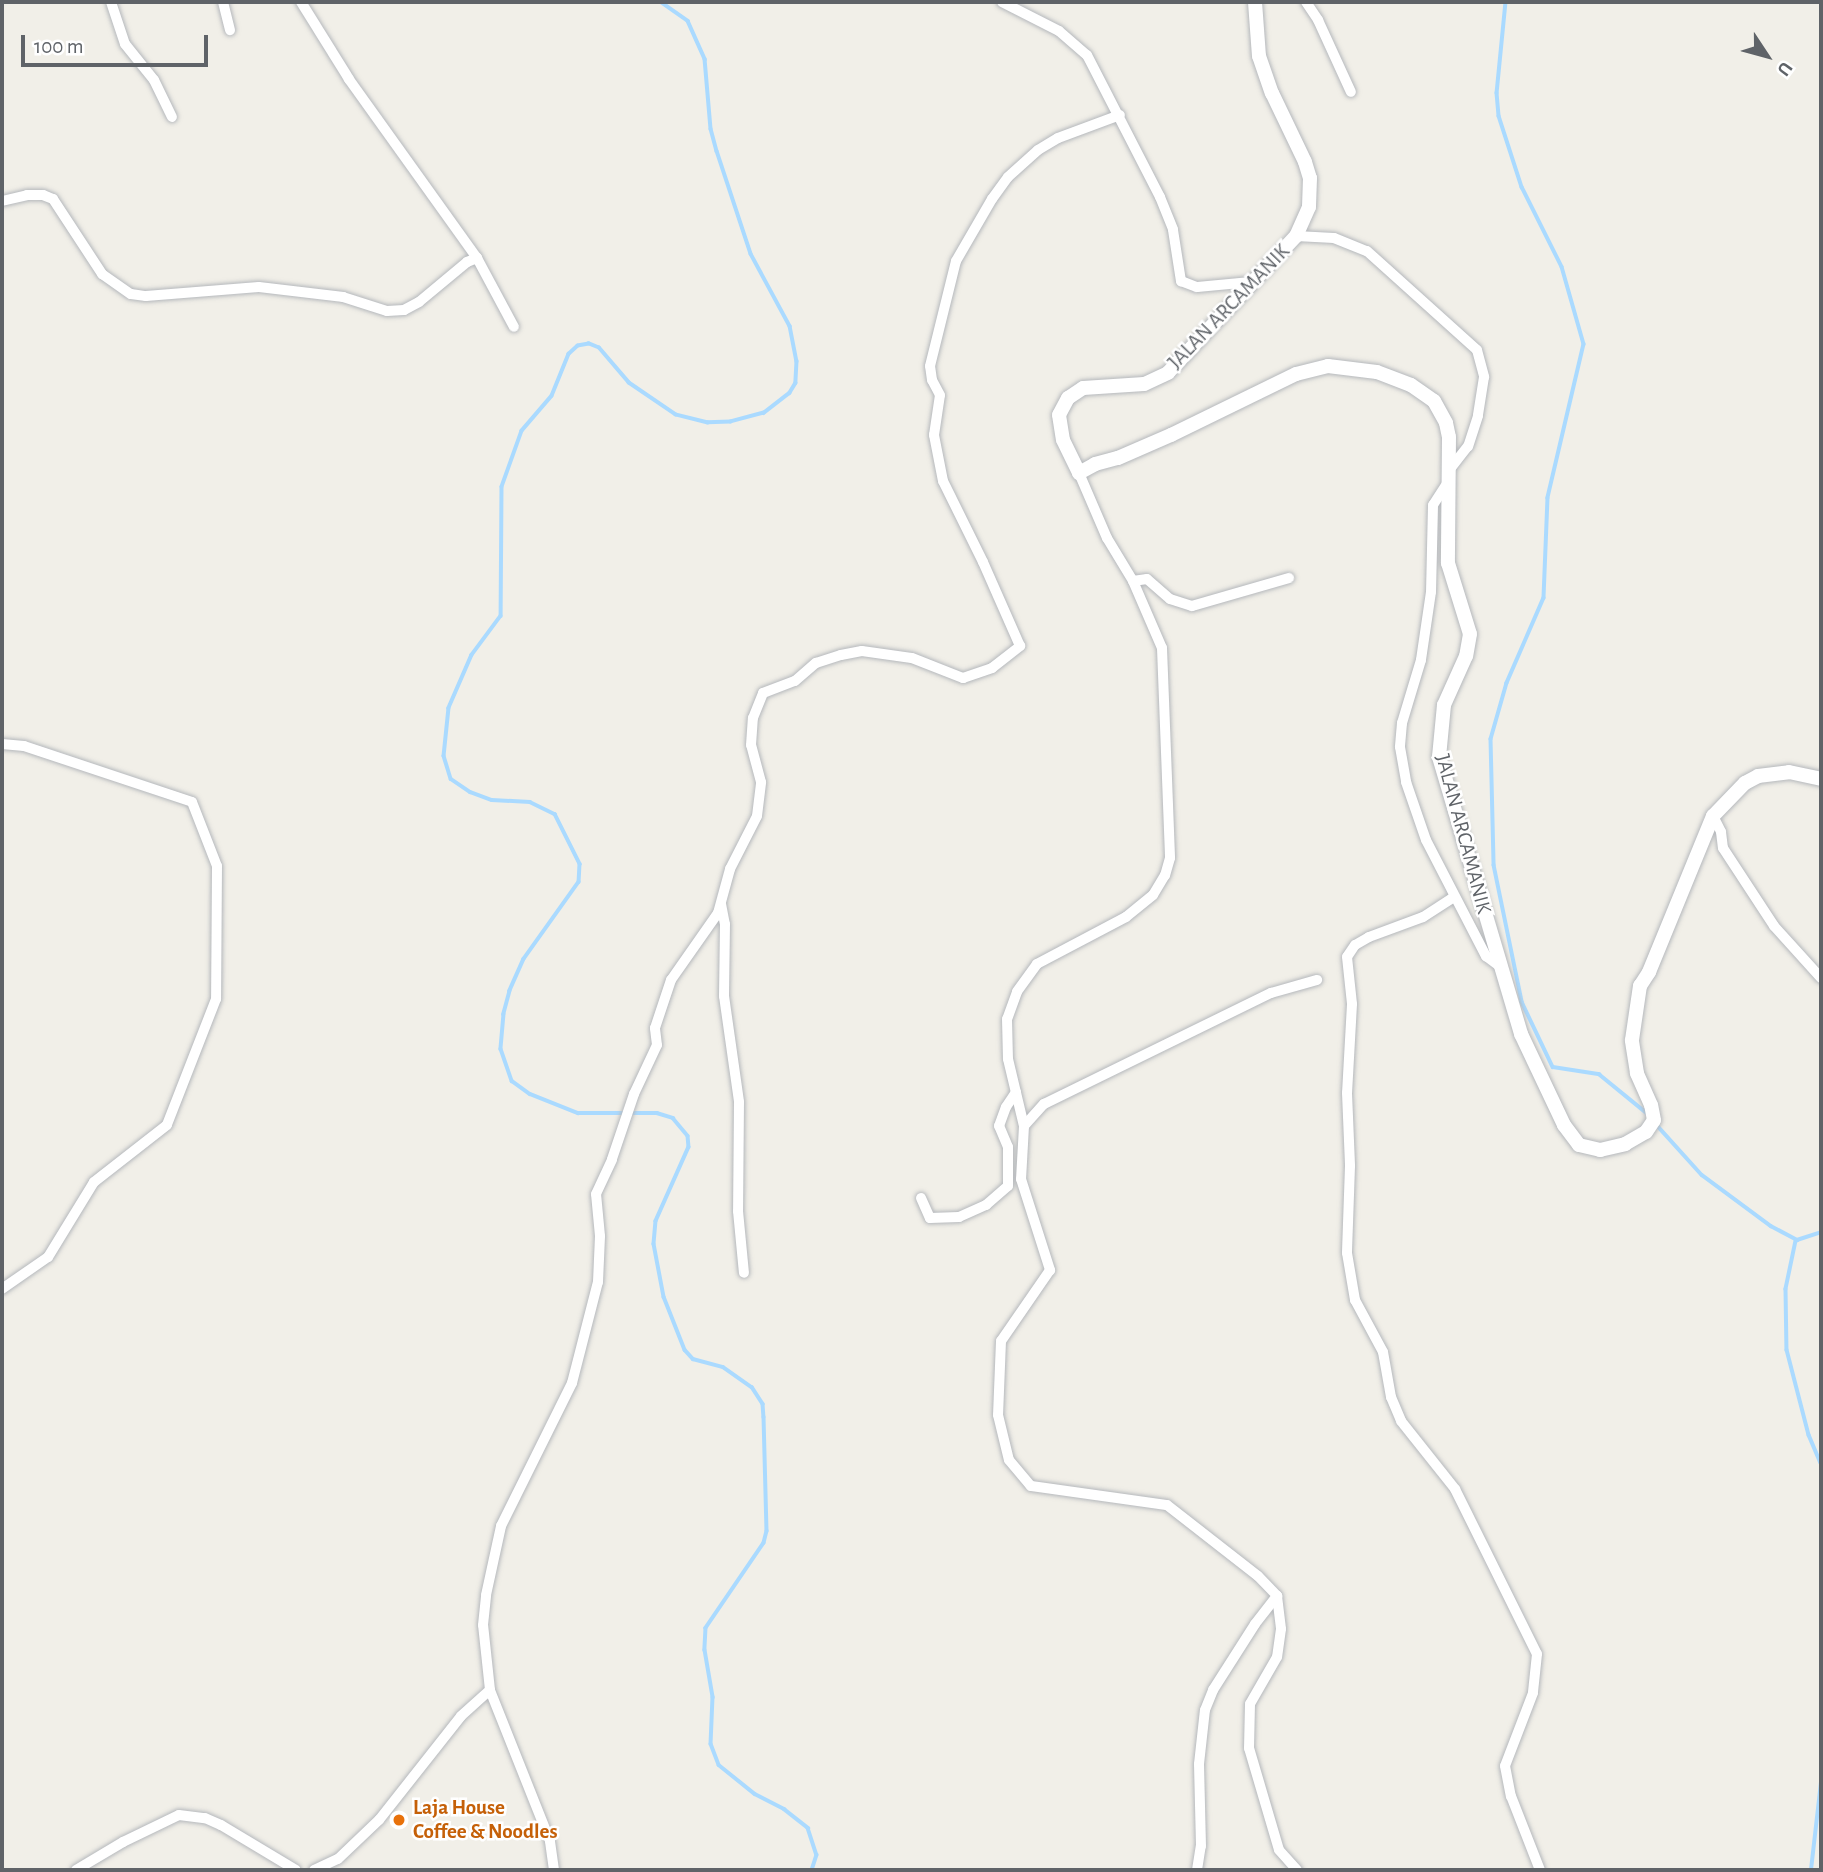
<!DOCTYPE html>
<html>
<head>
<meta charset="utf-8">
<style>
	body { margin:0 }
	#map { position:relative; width:1823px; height:1872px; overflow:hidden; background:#f1efe8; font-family:"Alegreya Sans",sans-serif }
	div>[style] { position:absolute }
	.stream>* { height:3.5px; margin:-1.75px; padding:0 1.75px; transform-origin:1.75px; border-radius:1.75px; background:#aadaff }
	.roads { filter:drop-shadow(0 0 2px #b5b8bc) drop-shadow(0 0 2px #b5b8bc) }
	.street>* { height:10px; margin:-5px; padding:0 5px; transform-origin:5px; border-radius:5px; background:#fff }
	.secondary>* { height:14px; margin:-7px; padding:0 7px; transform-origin:7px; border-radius:7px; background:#fff }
	.dots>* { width:19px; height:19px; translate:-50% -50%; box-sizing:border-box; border:4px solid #fff; border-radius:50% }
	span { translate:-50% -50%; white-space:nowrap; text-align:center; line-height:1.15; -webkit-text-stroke:5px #fff; paint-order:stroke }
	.street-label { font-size:21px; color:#5f6368 }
	.food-label { font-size:21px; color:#c56008; font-weight:700 }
	.left { translate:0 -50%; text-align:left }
	.frame { position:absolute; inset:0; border:4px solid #5f6368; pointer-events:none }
	.north { position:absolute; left:1732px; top:21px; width:70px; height:70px; -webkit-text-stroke:5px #fff; paint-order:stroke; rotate:126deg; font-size:19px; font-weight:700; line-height:28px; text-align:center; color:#5f6368 }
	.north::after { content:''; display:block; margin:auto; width:24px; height:32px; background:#5f6368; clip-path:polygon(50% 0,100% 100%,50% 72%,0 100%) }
	.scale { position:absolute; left:21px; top:35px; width:187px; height:32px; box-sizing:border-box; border:4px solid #5f6368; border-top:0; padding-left:9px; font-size:21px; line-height:24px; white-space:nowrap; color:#5f6368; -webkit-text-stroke:5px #fff; paint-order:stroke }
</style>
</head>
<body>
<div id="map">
	<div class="stream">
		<div style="left:661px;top:2px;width:33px;rotate:35deg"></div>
		<div style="left:688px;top:21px;width:42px;rotate:65.9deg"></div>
		<div style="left:705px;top:59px;width:70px;rotate:85.1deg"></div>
		<div style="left:711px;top:129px;width:23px;rotate:75deg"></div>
		<div style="left:717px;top:151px;width:108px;rotate:71.7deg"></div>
		<div style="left:751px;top:254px;width:82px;rotate:61.6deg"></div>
		<div style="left:790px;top:326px;width:36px;rotate:79deg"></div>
		<div style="left:797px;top:361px;width:22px;rotate:93deg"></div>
		<div style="left:796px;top:383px;width:12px;rotate:121deg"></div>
		<div style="left:790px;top:393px;width:33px;rotate:142deg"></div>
		<div style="left:764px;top:413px;width:34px;rotate:165deg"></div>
		<div style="left:731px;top:422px;width:23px;rotate:178deg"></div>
		<div style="left:708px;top:423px;width:33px;rotate:-166deg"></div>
		<div style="left:676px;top:415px;width:57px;rotate:-145.8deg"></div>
		<div style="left:629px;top:383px;width:46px;rotate:-130.6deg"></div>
		<div style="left:599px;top:348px;width:11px;rotate:-158deg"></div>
		<div style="left:589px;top:344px;width:11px;rotate:170deg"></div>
		<div style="left:578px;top:346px;width:12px;rotate:138deg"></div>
		<div style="left:569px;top:354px;width:45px;rotate:112deg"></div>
		<div style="left:552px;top:396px;width:46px;rotate:130.6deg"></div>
		<div style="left:522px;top:431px;width:59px;rotate:109.7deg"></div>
		<div style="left:502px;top:487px;width:129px;rotate:90.4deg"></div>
		<div style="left:501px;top:616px;width:49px;rotate:126.6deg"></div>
		<div style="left:472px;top:655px;width:58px;rotate:113.5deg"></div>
		<div style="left:449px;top:708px;width:48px;rotate:95.9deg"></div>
		<div style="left:444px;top:756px;width:24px;rotate:73deg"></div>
		<div style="left:451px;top:779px;width:23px;rotate:34deg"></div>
		<div style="left:470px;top:792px;width:23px;rotate:20deg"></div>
		<div style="left:492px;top:800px;width:38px;rotate:3deg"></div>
		<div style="left:530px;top:802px;width:28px;rotate:26deg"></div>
		<div style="left:555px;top:814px;width:56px;rotate:63.4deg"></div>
		<div style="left:580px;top:864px;width:18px;rotate:93deg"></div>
		<div style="left:579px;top:882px;width:95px;rotate:125.5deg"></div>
		<div style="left:524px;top:959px;width:35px;rotate:114deg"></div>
		<div style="left:510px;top:991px;width:24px;rotate:105deg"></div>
		<div style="left:504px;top:1014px;width:35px;rotate:95deg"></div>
		<div style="left:501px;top:1049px;width:34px;rotate:71deg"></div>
		<div style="left:512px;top:1081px;width:22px;rotate:36deg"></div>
		<div style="left:530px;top:1094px;width:52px;rotate:21.6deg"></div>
		<div style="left:578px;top:1113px;width:79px"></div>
		<div style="left:657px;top:1113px;width:17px;rotate:17deg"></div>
		<div style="left:673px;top:1118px;width:23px;rotate:50deg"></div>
		<div style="left:688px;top:1136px;width:11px;rotate:85deg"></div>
		<div style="left:689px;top:1147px;width:81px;rotate:114deg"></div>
		<div style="left:656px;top:1221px;width:23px;rotate:95deg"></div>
		<div style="left:654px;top:1244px;width:54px;rotate:79.3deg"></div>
		<div style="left:664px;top:1297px;width:57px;rotate:68.4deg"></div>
		<div style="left:685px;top:1350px;width:12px;rotate:48deg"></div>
		<div style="left:693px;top:1359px;width:31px;rotate:15deg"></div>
		<div style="left:723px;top:1367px;width:35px;rotate:35deg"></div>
		<div style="left:752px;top:1387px;width:20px;rotate:57deg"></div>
		<div style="left:763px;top:1404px;width:13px;rotate:86deg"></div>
		<div style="left:764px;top:1417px;width:114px;rotate:88.5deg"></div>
		<div style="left:767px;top:1531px;width:12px;rotate:104deg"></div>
		<div style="left:764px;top:1543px;width:103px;rotate:124.3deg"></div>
		<div style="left:706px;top:1628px;width:22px;rotate:93deg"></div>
		<div style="left:705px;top:1650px;width:48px;rotate:80.3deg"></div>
		<div style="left:713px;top:1697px;width:47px;rotate:92.4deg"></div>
		<div style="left:711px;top:1744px;width:22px;rotate:69deg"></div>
		<div style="left:719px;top:1765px;width:46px;rotate:38.9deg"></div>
		<div style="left:755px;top:1794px;width:33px;rotate:27deg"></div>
		<div style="left:784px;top:1809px;width:31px;rotate:38deg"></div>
		<div style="left:808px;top:1828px;width:28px;rotate:72deg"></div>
		<div style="left:817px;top:1855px;width:16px;rotate:108deg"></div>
		<div style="left:1506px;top:2px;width:91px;rotate:95.6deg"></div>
		<div style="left:1497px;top:93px;width:23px;rotate:85deg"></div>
		<div style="left:1499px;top:116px;width:75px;rotate:72.1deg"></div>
		<div style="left:1522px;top:187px;width:89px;rotate:63.4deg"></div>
		<div style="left:1562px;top:267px;width:80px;rotate:74.1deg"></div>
		<div style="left:1584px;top:344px;width:158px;rotate:103.2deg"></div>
		<div style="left:1548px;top:498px;width:100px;rotate:92.3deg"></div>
		<div style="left:1544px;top:598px;width:93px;rotate:113.5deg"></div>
		<div style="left:1507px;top:683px;width:58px;rotate:105.9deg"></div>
		<div style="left:1491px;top:739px;width:126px;rotate:88.6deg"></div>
		<div style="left:1494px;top:865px;width:140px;rotate:78.4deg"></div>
		<div style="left:1522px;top:1002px;width:72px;rotate:64.5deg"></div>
		<div style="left:1553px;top:1067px;width:47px;rotate:8.7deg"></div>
		<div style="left:1599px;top:1074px;width:63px;rotate:39.2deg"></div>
		<div style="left:1655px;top:1123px;width:70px;rotate:47.9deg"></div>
		<div style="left:1702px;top:1175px;width:86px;rotate:36.5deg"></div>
		<div style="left:1771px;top:1226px;width:30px;rotate:28deg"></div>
		<div style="left:1797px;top:1240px;width:25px;rotate:-18deg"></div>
		<div style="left:1796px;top:1241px;width:49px;rotate:101.8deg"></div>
		<div style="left:1786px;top:1289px;width:61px;rotate:89.1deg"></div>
		<div style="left:1787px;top:1350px;width:88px;rotate:75.5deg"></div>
		<div style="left:1809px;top:1435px;width:30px;rotate:67deg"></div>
		<div style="left:1811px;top:1870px;width:89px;rotate:-83.5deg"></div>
	</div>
	<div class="roads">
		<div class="street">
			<div style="left:111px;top:2px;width:44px;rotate:71.6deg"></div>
			<div style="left:125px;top:44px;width:46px;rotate:51.1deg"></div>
			<div style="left:154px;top:80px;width:41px;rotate:64.1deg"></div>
			<div style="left:223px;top:2px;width:29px;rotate:76deg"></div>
			<div style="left:1002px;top:2px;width:64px;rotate:27deg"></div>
			<div style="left:1059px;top:31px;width:37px;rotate:41deg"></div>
			<div style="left:1087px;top:55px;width:160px;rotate:62.8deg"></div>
			<div style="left:1160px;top:197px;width:35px;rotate:68deg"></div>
			<div style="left:1173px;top:230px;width:52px;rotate:81.1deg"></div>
			<div style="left:1181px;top:281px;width:17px;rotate:21deg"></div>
			<div style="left:1197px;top:287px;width:54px;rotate:-5.3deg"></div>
			<div style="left:1306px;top:2px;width:22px;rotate:56deg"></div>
			<div style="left:1318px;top:20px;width:79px;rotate:65.4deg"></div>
			<div style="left:2px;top:201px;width:26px;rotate:-13deg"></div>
			<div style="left:27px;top:195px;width:16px"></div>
			<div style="left:43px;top:195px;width:11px;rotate:22deg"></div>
			<div style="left:53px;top:199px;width:90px;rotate:56.8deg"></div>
			<div style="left:102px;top:274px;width:35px;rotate:35deg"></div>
			<div style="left:131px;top:294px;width:15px;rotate:8deg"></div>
			<div style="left:146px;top:296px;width:113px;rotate:-4.6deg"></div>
			<div style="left:259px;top:287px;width:85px;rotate:6.8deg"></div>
			<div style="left:343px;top:297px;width:46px;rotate:17.7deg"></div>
			<div style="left:387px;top:311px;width:17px;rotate:-3deg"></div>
			<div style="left:404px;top:310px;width:17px;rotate:-28deg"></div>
			<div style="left:419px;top:302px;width:62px;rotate:-39.8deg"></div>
			<div style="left:467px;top:262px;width:11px;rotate:-22deg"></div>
			<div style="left:477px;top:258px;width:220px;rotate:-125.6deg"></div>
			<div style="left:349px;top:79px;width:91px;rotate:-121.9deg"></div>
			<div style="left:1296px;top:236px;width:38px;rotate:3deg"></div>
			<div style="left:1334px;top:238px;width:35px;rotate:22deg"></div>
			<div style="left:1367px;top:251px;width:148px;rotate:42deg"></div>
			<div style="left:1477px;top:350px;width:28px;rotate:75deg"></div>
			<div style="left:1484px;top:377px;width:39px;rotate:99deg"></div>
			<div style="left:1478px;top:416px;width:32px;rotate:108deg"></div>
			<div style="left:1468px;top:446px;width:31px;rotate:128deg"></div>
			<div style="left:477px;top:258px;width:78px;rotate:61.8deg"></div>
			<div style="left:1079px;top:473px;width:71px;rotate:66.7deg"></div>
			<div style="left:1107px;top:538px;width:50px;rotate:58.8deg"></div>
			<div style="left:1133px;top:581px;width:73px;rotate:66.6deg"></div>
			<div style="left:1162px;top:648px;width:210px;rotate:87.8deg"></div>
			<div style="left:1170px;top:858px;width:18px;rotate:106deg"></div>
			<div style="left:1165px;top:875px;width:23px;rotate:121deg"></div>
			<div style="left:1153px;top:895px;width:35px;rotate:141deg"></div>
			<div style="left:1126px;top:917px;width:101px;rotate:152.2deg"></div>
			<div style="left:1037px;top:964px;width:34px;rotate:126deg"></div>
			<div style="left:1017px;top:992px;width:29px;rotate:110deg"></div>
			<div style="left:1007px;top:1019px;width:40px;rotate:88.6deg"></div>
			<div style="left:1008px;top:1059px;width:69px;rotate:76.6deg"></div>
			<div style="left:1024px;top:1126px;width:53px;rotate:93.2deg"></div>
			<div style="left:1021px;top:1179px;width:96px;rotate:72.3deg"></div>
			<div style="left:1050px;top:1270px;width:86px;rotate:124.6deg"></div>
			<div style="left:1001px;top:1341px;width:74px;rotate:92.3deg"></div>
			<div style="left:998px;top:1415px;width:46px;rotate:76.3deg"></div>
			<div style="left:1009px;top:1460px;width:34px;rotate:50deg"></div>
			<div style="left:1031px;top:1486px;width:137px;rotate:8deg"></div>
			<div style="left:1167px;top:1505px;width:115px;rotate:38deg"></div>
			<div style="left:1258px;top:1576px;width:28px;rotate:46deg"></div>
			<div style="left:1277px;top:1596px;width:33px;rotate:83deg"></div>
			<div style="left:1281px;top:1629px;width:28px;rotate:98deg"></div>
			<div style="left:1277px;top:1657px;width:54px;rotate:119.9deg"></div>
			<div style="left:1250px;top:1704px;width:44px;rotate:91.3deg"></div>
			<div style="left:1249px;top:1748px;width:106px;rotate:73.6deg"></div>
			<div style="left:1279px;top:1850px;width:27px;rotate:48deg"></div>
			<div style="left:1448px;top:482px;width:27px;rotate:123deg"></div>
			<div style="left:1433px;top:505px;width:87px;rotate:91.3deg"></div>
			<div style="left:1431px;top:592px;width:69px;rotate:98.4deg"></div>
			<div style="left:1421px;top:660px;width:66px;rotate:106.8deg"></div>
			<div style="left:1402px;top:723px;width:24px;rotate:95deg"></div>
			<div style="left:1400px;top:747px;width:36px;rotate:80deg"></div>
			<div style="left:1406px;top:782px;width:61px;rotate:71deg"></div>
			<div style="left:1426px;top:840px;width:131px;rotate:62.7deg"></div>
			<div style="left:1486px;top:956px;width:20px;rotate:37deg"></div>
			<div style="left:1133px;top:581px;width:14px;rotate:-8deg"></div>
			<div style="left:1147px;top:579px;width:30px;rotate:41deg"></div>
			<div style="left:1170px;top:599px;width:23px;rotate:18deg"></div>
			<div style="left:1192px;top:606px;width:101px;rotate:-16.1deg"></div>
			<div style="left:2px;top:744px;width:22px;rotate:5deg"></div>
			<div style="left:24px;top:746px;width:177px;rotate:18.4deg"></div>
			<div style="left:192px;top:802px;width:69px;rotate:68.7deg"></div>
			<div style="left:217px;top:866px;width:133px;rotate:90.4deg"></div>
			<div style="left:216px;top:999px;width:135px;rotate:111.3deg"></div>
			<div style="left:167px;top:1125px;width:93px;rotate:142deg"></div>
			<div style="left:94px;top:1182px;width:88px;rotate:121.5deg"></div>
			<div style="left:48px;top:1257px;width:56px;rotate:145.2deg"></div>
			<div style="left:1713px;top:816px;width:18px;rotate:63deg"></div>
			<div style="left:1721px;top:832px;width:16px;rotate:83deg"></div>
			<div style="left:1723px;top:848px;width:93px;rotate:56.8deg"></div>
			<div style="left:1774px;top:926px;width:70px;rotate:47.9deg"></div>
			<div style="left:1454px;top:897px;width:37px;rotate:147deg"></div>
			<div style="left:1423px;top:917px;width:58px;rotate:159.7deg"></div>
			<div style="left:1369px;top:937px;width:16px;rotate:150deg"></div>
			<div style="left:1355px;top:945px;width:14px;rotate:124deg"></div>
			<div style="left:1347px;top:957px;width:47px;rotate:83.9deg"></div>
			<div style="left:1352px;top:1004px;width:89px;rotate:93.2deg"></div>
			<div style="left:1347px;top:1093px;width:73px;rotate:87.6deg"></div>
			<div style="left:1350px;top:1166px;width:87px;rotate:92deg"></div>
			<div style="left:1347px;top:1253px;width:48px;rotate:80.3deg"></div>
			<div style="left:1355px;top:1300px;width:59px;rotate:61.7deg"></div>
			<div style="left:1383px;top:1352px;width:46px;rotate:79.9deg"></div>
			<div style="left:1391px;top:1397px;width:26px;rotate:67deg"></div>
			<div style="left:1401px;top:1421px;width:87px;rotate:51.5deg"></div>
			<div style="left:1455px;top:1489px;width:184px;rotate:63.6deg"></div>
			<div style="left:1537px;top:1654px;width:39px;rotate:96deg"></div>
			<div style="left:1533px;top:1693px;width:78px;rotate:111deg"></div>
			<div style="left:1505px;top:1766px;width:31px;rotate:79deg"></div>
			<div style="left:1511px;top:1796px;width:79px;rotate:68.6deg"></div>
			<div style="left:721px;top:904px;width:20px;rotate:79deg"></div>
			<div style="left:725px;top:924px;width:72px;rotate:90.8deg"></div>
			<div style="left:724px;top:996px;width:107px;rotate:81.9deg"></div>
			<div style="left:739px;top:1102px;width:109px;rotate:90.5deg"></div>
			<div style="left:738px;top:1211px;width:62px;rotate:84.5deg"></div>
			<div style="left:1024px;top:1126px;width:30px;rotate:-48deg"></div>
			<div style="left:1044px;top:1104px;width:253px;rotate:-26.1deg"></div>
			<div style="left:1271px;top:993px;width:48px;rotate:-15.8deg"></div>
			<div style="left:921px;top:1198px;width:22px;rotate:66deg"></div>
			<div style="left:930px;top:1218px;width:29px;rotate:-2deg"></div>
			<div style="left:959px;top:1217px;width:30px;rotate:-24deg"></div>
			<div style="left:986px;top:1205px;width:29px;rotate:-41deg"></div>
			<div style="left:1008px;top:1186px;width:39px;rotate:-90deg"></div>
			<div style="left:1008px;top:1147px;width:23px;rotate:-113deg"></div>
			<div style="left:999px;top:1126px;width:20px;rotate:-70deg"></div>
			<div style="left:1006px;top:1107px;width:18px;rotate:-56deg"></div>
			<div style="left:76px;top:1870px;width:55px;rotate:-30.8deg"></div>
			<div style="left:123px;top:1842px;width:62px;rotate:-25.7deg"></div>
			<div style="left:179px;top:1815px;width:26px;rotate:7deg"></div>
			<div style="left:205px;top:1818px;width:17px;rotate:24deg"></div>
			<div style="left:221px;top:1825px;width:87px;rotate:31deg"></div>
			<div style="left:314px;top:1870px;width:26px;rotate:-25deg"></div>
			<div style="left:338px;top:1859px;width:57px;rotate:-43.6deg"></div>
			<div style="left:379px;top:1820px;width:132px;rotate:-51.7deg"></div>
			<div style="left:461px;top:1716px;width:39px;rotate:-42deg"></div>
			<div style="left:554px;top:1870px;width:29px;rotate:-98deg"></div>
			<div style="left:550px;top:1841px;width:162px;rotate:-111.7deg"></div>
			<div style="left:490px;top:1690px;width:65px;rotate:-96.1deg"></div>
			<div style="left:483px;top:1625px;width:30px;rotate:-84deg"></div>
			<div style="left:486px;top:1595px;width:71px;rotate:-77.7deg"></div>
			<div style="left:501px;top:1526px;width:160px;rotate:-63.6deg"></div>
			<div style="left:572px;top:1383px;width:104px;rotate:-75.6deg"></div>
			<div style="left:598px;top:1282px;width:46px;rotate:-87.5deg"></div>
			<div style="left:600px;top:1236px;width:42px;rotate:-95.4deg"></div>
			<div style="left:596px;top:1194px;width:38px;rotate:-65deg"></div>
			<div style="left:612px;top:1159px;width:69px;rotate:-71.3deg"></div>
			<div style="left:634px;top:1094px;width:54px;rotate:-64.9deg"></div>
			<div style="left:657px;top:1045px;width:17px;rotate:-97deg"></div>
			<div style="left:655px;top:1028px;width:51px;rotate:-71.6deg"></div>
			<div style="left:671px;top:980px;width:82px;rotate:-55deg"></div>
			<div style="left:718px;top:913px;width:46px;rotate:-74.7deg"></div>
			<div style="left:730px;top:869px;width:59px;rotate:-63deg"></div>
			<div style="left:757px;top:816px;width:34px;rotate:-83deg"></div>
			<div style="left:761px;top:782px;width:38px;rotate:-105deg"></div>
			<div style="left:751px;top:745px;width:27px;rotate:-86deg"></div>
			<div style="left:753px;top:718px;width:27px;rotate:-68deg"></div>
			<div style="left:763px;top:693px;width:34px;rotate:-21deg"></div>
			<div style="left:795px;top:681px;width:28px;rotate:-41deg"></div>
			<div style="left:816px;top:663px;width:26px;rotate:-18deg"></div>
			<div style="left:841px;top:655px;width:21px;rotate:-11deg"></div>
			<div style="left:862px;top:651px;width:50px;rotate:8deg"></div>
			<div style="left:912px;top:658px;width:55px;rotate:21.4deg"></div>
			<div style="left:963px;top:678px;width:31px;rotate:-19deg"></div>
			<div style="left:992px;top:668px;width:36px;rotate:-38deg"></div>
			<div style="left:1020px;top:646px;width:92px;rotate:-113.8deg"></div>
			<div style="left:983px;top:562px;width:90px;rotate:-116.3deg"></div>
			<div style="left:943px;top:481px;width:47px;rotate:-101.1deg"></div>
			<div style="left:934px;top:435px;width:40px;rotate:-81.5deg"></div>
			<div style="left:940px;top:395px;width:17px;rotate:-118deg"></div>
			<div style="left:932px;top:380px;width:14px;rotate:-98deg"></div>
			<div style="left:930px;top:366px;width:108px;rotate:-76.1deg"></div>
			<div style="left:956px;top:261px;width:72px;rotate:-59.9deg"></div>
			<div style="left:992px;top:199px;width:27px;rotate:-54deg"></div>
			<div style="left:1008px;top:177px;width:40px;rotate:-42deg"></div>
			<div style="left:1038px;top:150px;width:23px;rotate:-31deg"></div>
			<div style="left:1058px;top:138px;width:66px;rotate:-20.4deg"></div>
			<div style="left:1197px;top:1870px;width:24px;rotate:-81deg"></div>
			<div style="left:1201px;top:1846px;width:82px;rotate:-91.4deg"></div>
			<div style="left:1199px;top:1764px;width:54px;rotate:-83.7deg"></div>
			<div style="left:1205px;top:1710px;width:22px;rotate:-68deg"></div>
			<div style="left:1213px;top:1690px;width:78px;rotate:-57.5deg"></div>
			<div style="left:1255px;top:1624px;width:36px;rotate:-52deg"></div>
		</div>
		<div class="secondary">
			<div style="left:1255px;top:2px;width:54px;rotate:85.8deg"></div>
			<div style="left:1259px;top:56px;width:39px;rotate:71deg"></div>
			<div style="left:1272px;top:93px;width:76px;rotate:64.4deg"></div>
			<div style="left:1305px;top:162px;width:17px;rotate:73deg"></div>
			<div style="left:1310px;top:178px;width:29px;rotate:92deg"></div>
			<div style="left:1309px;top:207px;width:32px;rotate:114deg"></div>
			<div style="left:1296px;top:236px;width:187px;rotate:133.1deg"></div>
			<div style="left:1168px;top:373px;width:26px;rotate:155deg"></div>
			<div style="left:1144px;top:384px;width:61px;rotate:176.2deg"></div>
			<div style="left:1083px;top:388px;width:18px;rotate:146deg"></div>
			<div style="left:1068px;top:398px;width:19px;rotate:118deg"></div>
			<div style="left:1059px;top:415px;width:25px;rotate:81deg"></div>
			<div style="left:1063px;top:440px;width:37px;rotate:64deg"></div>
			<div style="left:1079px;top:473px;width:18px;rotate:-29deg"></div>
			<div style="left:1095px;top:464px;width:24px;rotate:-15deg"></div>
			<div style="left:1118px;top:458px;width:58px;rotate:-23.5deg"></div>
			<div style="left:1171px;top:435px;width:139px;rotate:-26deg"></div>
			<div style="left:1296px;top:374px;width:33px;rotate:-14deg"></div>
			<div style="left:1328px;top:366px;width:49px;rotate:7deg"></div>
			<div style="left:1377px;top:372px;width:36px;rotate:21deg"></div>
			<div style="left:1411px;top:385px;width:28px;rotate:35deg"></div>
			<div style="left:1434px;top:401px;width:25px;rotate:61deg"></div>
			<div style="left:1446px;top:423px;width:14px;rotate:78deg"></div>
			<div style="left:1449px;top:437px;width:126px;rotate:90.5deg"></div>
			<div style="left:1448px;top:563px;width:74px;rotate:72.8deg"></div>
			<div style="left:1470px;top:634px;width:22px;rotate:100deg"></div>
			<div style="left:1466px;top:656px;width:54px;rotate:114.2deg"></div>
			<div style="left:1444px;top:705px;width:52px;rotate:95.5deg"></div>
			<div style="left:1439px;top:757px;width:289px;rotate:73.5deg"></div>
			<div style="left:1521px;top:1034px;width:101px;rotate:64.7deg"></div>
			<div style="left:1564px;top:1125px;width:25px;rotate:53deg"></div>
			<div style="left:1579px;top:1145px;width:22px;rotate:13deg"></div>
			<div style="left:1600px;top:1150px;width:26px;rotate:-13deg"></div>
			<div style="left:1625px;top:1144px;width:24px;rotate:-30deg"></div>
			<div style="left:1646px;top:1132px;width:14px;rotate:-56deg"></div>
			<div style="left:1654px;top:1120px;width:15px;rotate:-101deg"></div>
			<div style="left:1651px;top:1105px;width:35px;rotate:-114deg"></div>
			<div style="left:1637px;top:1073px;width:33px;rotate:-99deg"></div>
			<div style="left:1632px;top:1040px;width:55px;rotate:-81.6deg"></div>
			<div style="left:1640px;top:986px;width:17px;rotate:-57deg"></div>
			<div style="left:1649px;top:972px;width:169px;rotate:-67.7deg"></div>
			<div style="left:1713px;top:816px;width:46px;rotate:-45.9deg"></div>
			<div style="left:1745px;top:783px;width:15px;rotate:-28deg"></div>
			<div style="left:1758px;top:776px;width:31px;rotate:-7deg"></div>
			<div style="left:1789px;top:772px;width:33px;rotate:12deg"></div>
		</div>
	</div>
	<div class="dots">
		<div style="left:399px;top:1820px;background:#e8710a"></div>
	</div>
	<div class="street-label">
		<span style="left:1229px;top:307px;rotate:-46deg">JALAN ARCAMANIK</span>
		<span style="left:1463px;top:834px;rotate:75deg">JALAN ARCAMANIK</span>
	</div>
	<div class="food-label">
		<span class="left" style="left:413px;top:1820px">Laja House<br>Coffee &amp; Noodles</span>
	</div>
	<div class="frame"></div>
	<div class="north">U</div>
	<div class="scale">100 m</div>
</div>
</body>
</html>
